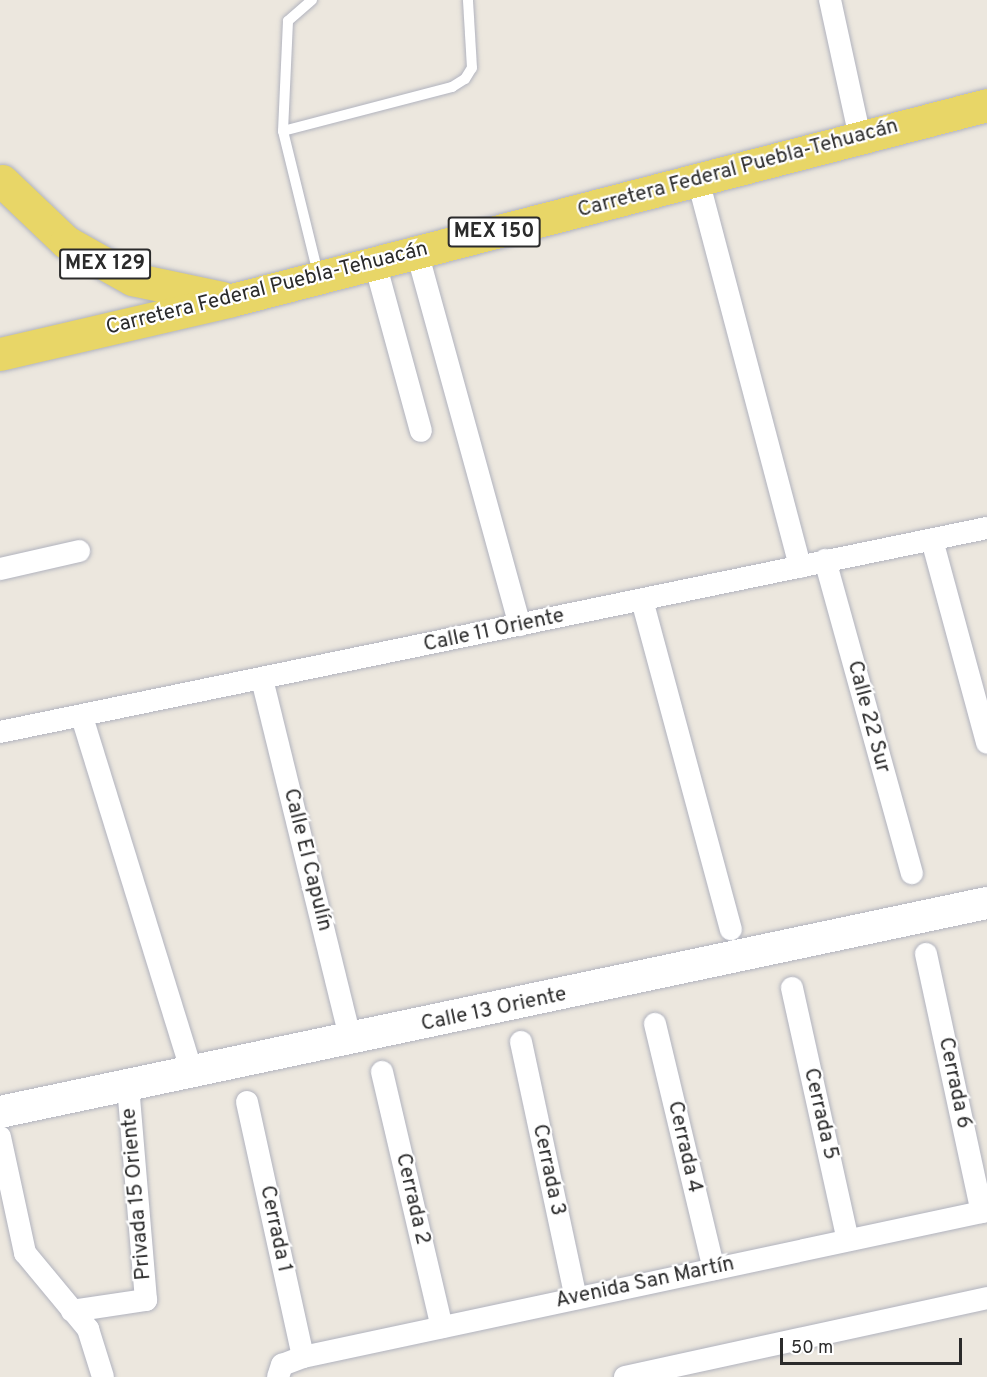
<!DOCTYPE html>
<html>
<head>
<meta charset="utf-8">
<style>
	body { margin:0 }
	#map { position:relative; width:987px; height:1377px; overflow:hidden; background:#ece7de; font-family:Overpass,sans-serif }
	div>[style] { position:absolute }
	.roads { filter:drop-shadow(0 0 2px #b1b3be) drop-shadow(0 0 2px #b1b3be) }
	.lane>* { height:10px; margin:-5px; padding:0 5px; transform-origin:5px; border-radius:5px; background:#fff }
	.street>* { height:22px; margin:-11px; padding:0 11px; transform-origin:11px; border-radius:11px; background:#fff }
	.secondary>* { height:32px; margin:-16px; padding:0 16px; transform-origin:16px; border-radius:16px; background:#fff }
	.primary>* { height:33px; margin:-16.5px; padding:0 16.5px; transform-origin:16.5px; border-radius:16.5px; background:#e8d667 }
	span { translate:-50% -50%; white-space:nowrap; text-align:center; line-height:1.15; -webkit-text-stroke:4.5px #fff; paint-order:stroke }
	.shield-label span { padding:2px 4px; background:#fff; border:2px solid; border-radius:4px; -webkit-text-stroke-width:0 }
	.shield-label { font-size:20px; color:#2b2b2b; font-weight:700 }
	.street-label { font-size:21px; color:#2b2b2b }
	.scale { position:absolute; left:780px; top:1338px; width:182px; height:27px; box-sizing:border-box; border:3px solid #2b2b2b; border-top:0; padding-left:8px; font-size:18px; line-height:21px; white-space:nowrap; color:#2b2b2b; -webkit-text-stroke:4px #fff; paint-order:stroke }
</style>
</head>
<body>
<div id="map">
	<div class="roads">
		<div class="lane">
			<div style="left:312px;top:0;width:32px;rotate:139deg"></div>
			<div style="left:288px;top:21px;width:110px;rotate:92.6deg"></div>
			<div style="left:283px;top:131px;width:147px;rotate:76.2deg"></div>
			<div style="left:283px;top:131px;width:175px;rotate:-14.6deg"></div>
			<div style="left:452px;top:87px;width:15px;rotate:-32deg"></div>
			<div style="left:465px;top:79px;width:13px;rotate:-58deg"></div>
			<div style="left:472px;top:68px;width:68px;rotate:-93.4deg"></div>
		</div>
		<div class="street">
			<div style="left:830px;top:0;width:141px;rotate:77.7deg"></div>
			<div style="left:698px;top:180px;width:400px;rotate:75.2deg"></div>
			<div style="left:417px;top:252px;width:387px;rotate:74.6deg"></div>
			<div style="left:375px;top:263px;width:174px;rotate:74.7deg"></div>
			<div style="left:932px;top:540px;width:210px;rotate:74.8deg"></div>
			<div style="left:825px;top:560px;width:325px;rotate:74.5deg"></div>
			<div style="left:0;top:569px;width:81px;rotate:-12.8deg"></div>
			<div style="left:642px;top:600px;width:341px;rotate:74.9deg"></div>
			<div style="left:262px;top:679px;width:373px;rotate:76.2deg"></div>
			<div style="left:82px;top:717px;width:375px;rotate:72.8deg"></div>
			<div style="left:0;top:732px;width:1008px;rotate:-11.68deg"></div>
			<div style="left:926px;top:954px;width:264px;rotate:77.8deg"></div>
			<div style="left:792px;top:988px;width:258px;rotate:77.5deg"></div>
			<div style="left:655px;top:1024px;width:252px;rotate:76.5deg"></div>
			<div style="left:521px;top:1042px;width:262px;rotate:77.9deg"></div>
			<div style="left:382px;top:1072px;width:262px;rotate:76.8deg"></div>
			<div style="left:247px;top:1102px;width:261px;rotate:77.6deg"></div>
			<div style="left:0;top:1137px;width:119px;rotate:77.8deg"></div>
			<div style="left:25px;top:1253px;width:99px;rotate:50.3deg"></div>
			<div style="left:88px;top:1329px;width:50px;rotate:72.6deg"></div>
			<div style="left:72px;top:1311px;width:75px;rotate:-8.5deg"></div>
			<div style="left:146px;top:1300px;width:214px;rotate:-94.8deg"></div>
			<div style="left:278px;top:1377px;width:13px;rotate:-72deg"></div>
			<div style="left:282px;top:1365px;width:22px;rotate:-21deg"></div>
			<div style="left:303px;top:1357px;width:699px;rotate:-12.05deg"></div>
			<div style="left:625px;top:1377px;width:371px;rotate:-12.3deg"></div>
		</div>
		<div class="secondary">
			<div style="left:0;top:1112px;width:1009px;rotate:-11.96deg"></div>
		</div>
		<div class="primary">
			<div style="left:2px;top:181px;width:88px;rotate:43.6deg"></div>
			<div style="left:66px;top:242px;width:76px;rotate:29.3deg"></div>
			<div style="left:132px;top:279px;width:92px;rotate:11.9deg"></div>
			<div style="left:0;top:354px;width:238px;rotate:-13.1deg"></div>
			<div style="left:232px;top:300px;width:780px;rotate:-14.48deg"></div>
		</div>
	</div>
	<div class="shield-label">
		<span style="left:494px;top:232px">MEX 150</span>
		<span style="left:105px;top:264px">MEX 129</span>
	</div>
	<div class="street-label">
		<span style="left:738px;top:169px;rotate:-15deg">Carretera Federal Puebla-Tehuacán</span>
		<span style="left:267px;top:289px;rotate:-14deg">Carretera Federal Puebla-Tehuacán</span>
		<span style="left:494px;top:631px;rotate:-12deg">Calle 11 Oriente</span>
		<span style="left:868px;top:717px;rotate:75deg">Calle 22 Sur</span>
		<span style="left:307px;top:860px;rotate:76deg">Calle El Capulín</span>
		<span style="left:494px;top:1010px;rotate:-12deg">Calle 13 Oriente</span>
		<span style="left:954px;top:1083px;rotate:78deg">Cerrada 6</span>
		<span style="left:820px;top:1114px;rotate:77deg">Cerrada 5</span>
		<span style="left:684px;top:1147px;rotate:77deg">Cerrada 4</span>
		<span style="left:548px;top:1170px;rotate:78deg">Cerrada 3</span>
		<span style="left:137px;top:1194px;rotate:-95deg">Privada 15 Oriente</span>
		<span style="left:412px;top:1199px;rotate:77deg">Cerrada 2</span>
		<span style="left:275px;top:1229px;rotate:78deg">Cerrada 1</span>
		<span style="left:645px;top:1283px;rotate:-12deg">Avenida San Martín</span>
	</div>
	<div class="scale">50 m</div>
</div>
</body>
</html>
